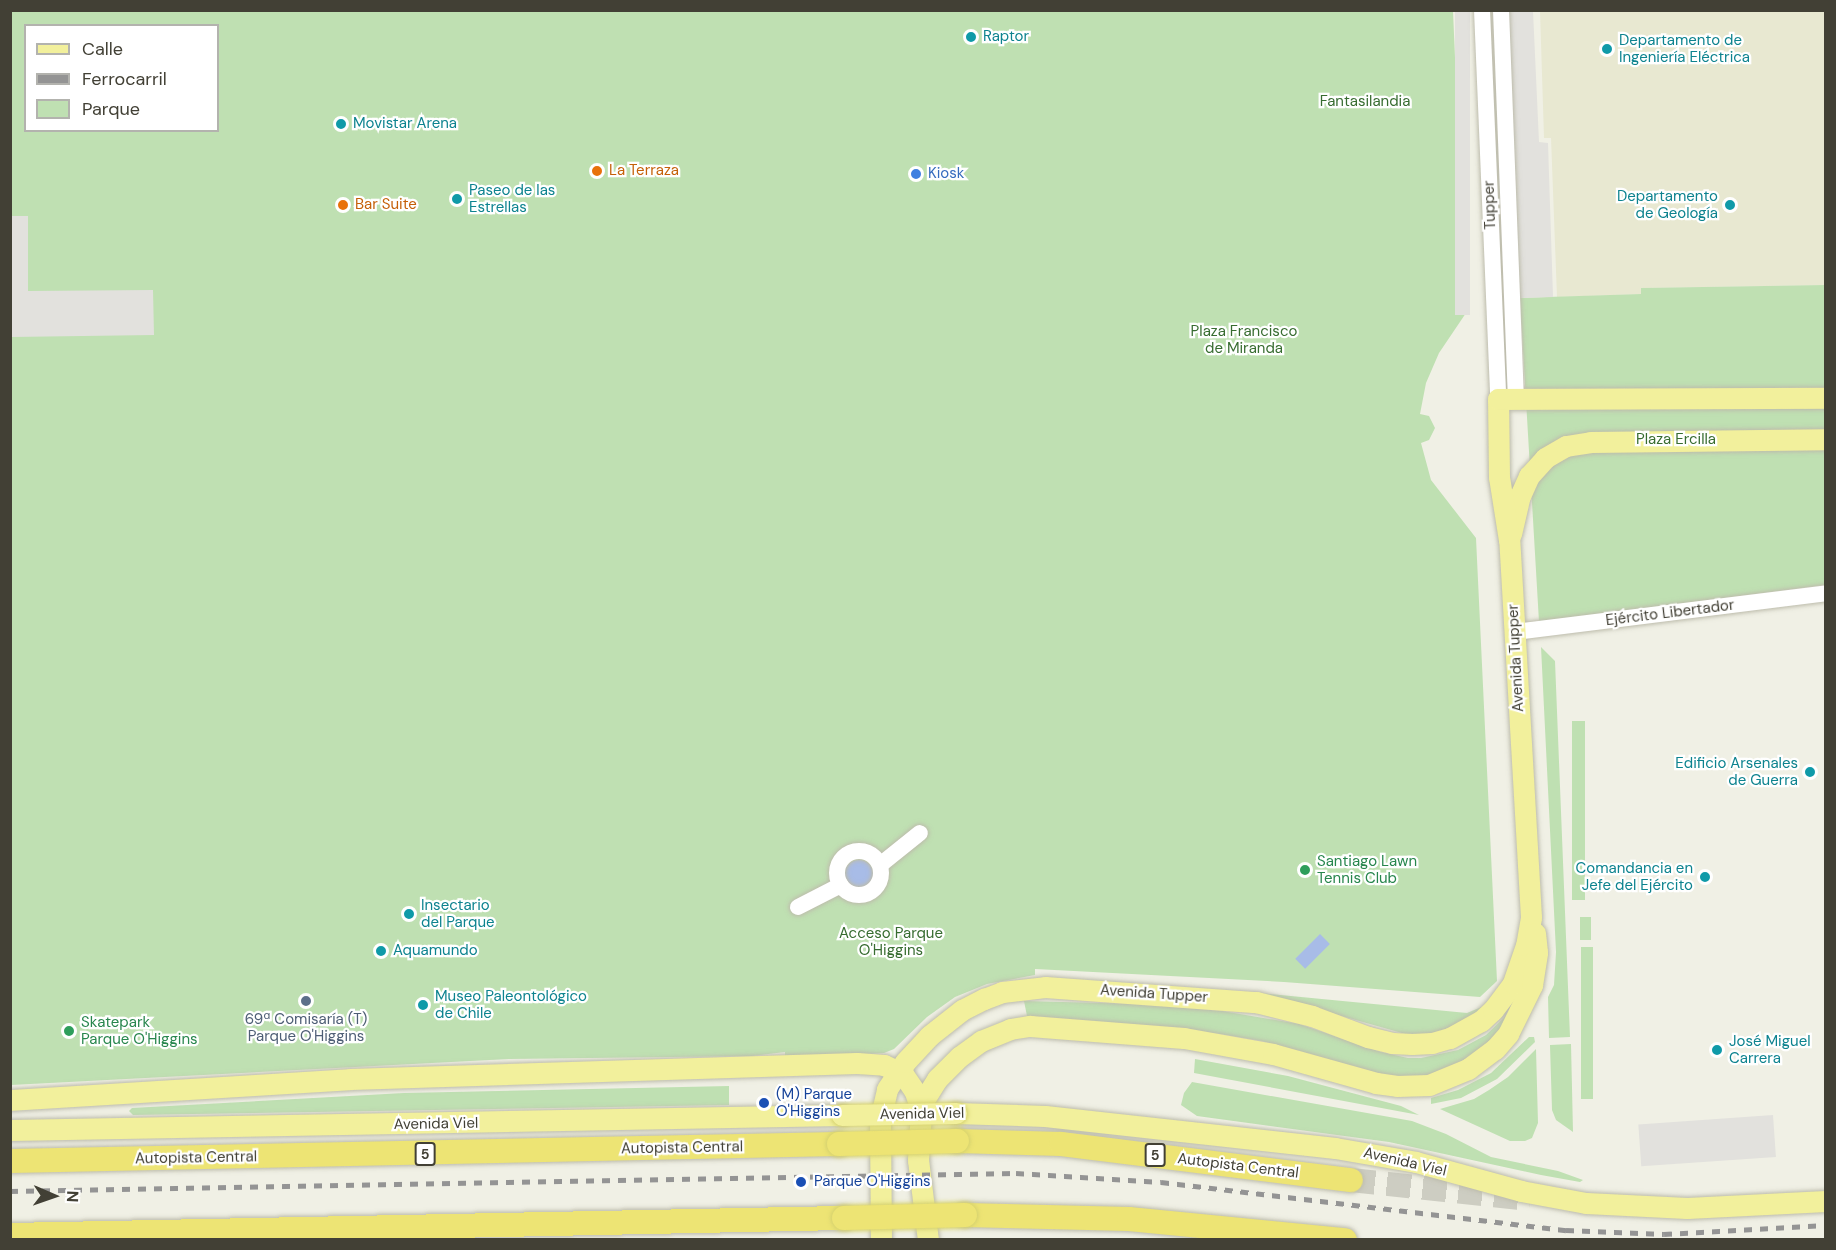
<!DOCTYPE html>
<html>
<head>
<meta charset="utf-8">
<style>
	body { margin:0 }
	#map { position:relative; width:1836px; height:1250px; overflow:hidden; background:#f0f0e5; font-family:"DM Sans",sans-serif }
	div>[style] { position:absolute }
	.education>* { inset:0; background:#e8e8d1 }
	.green>* { inset:0; background:#bfe0b2; transform-origin:0 0 }
	.parking>* { inset:0; background:#e2e1dd; transform-origin:0 0 }
	.water>* { inset:0; background:#a8bce7; transform-origin:0 0 }
	.round { border-radius:50% }
	.highway-tunnel>* { height:24px; margin-top:-12px; transform-origin:0; background:repeating-linear-gradient(90deg,#cdcdc2 0 24px,transparent 0 36px) }
	.roads { filter:drop-shadow(0 0 2px #bdbcac) drop-shadow(0 0 2px #bdbcac) }
	.minor>* { height:16px; margin:-8px; padding:0 8px; transform-origin:8px; border-radius:8px; background:#fff }
	.minor>.ring { margin:-8px; padding:0; box-sizing:content-box; background:none; border:16px solid #fff; border-radius:50% }
	.major>* { height:21px; margin:-10.5px; padding:0 10.5px; transform-origin:10.5px; border-radius:10.5px; background:#f2f09c }
	.highway>* { height:24px; margin:-12px; padding:0 12px; transform-origin:12px; border-radius:12px; background:#ede474 }
	.rail>* { height:4.5px; margin-top:-2.25px; transform-origin:0; background:repeating-linear-gradient(90deg,#949494 0 8px,transparent 0 16px) }
	.bridges { filter:drop-shadow(0 0 2px #d5d16f) drop-shadow(0 0 2px #d5d16f) }
	.major-bridge>* { height:21px; margin:-10.5px; padding:0 10.5px; transform-origin:10.5px; border-radius:10.5px; background:#f2f09c }
	.highway-bridge>* { height:24px; margin:-12px; padding:0 12px; transform-origin:12px; border-radius:12px; background:#ede474 }
	.dots>* { width:16px; height:16px; translate:-50% -50%; box-sizing:border-box; border:3px solid #fff; border-radius:50% }
	span { translate:-50% -50%; white-space:nowrap; text-align:center; line-height:1.15; -webkit-text-stroke:4.5px #fff; paint-order:stroke }
	.shield-label span { padding:2px 4px; background:#fff; border:2px solid; border-radius:4px; -webkit-text-stroke-width:0 }
	.shield-label { font-size:14px; color:#424035; font-weight:700 }
	.culture-label { font-size:15px; color:#0d838f }
	.left { translate:0 -50%; text-align:left }
	.right { translate:-100% -50%; text-align:right }
	.park-label { font-size:15px; color:#376c30 }
	.food-label { font-size:15px; color:#c56008 }
	.shop-label { font-size:15px; color:#366cbe }
	.street-label { font-size:15px; color:#424035 }
	.leisure-label { font-size:15px; color:#27864d }
	.service-label { font-size:15px; color:#4e5e75 }
	.transit-label { font-size:15px; color:#164399 }
	.frame { position:absolute; inset:0; border:12px solid #424035; pointer-events:none }
	.legend { position:absolute; left:24px; top:24px; width:195px; height:108px; box-sizing:border-box; background:#fff; border:2px solid #b3b3ae; margin:0; padding:8px 10px; list-style:none; font-size:18px; color:#424035 }
	.legend li { display:flex; align-items:center; gap:12px; height:30px }
	.legend b { width:30px; border:2px solid #b3b3ae }
	.north { position:absolute; left:24px; top:1166px; width:60px; height:60px; -webkit-text-stroke:4px #fff; paint-order:stroke; rotate:92deg; font-size:16px; font-weight:700; line-height:24px; text-align:center; color:#424035 }
	.north::after { content:''; display:block; margin:auto; width:21px; height:27px; background:#424035; clip-path:polygon(50% 0,100% 100%,50% 72%,0 100%) }
</style>
</head>
<body>
<div id="map">
	<div class="education">
		<div style="clip-path:polygon(1540px 11px,1825px 11px,1825px 285px,1642px 288px,1641px 294px,1557px 297px,1551px 138px,1544px 138px)"></div>
	</div>
	<div class="green">
		<div style="clip-path:polygon(evenodd,10px 11px,1453px 11px,1466px 313px,1439px 353px,1426px 383px,1420px 414px,1429px 416px,1435px 428px,1429px 440px,1421px 443px,1431px 480px,1476px 538px,1497px 981px,1480px 997px,1284px 982px,1035px 969px,1035px 975px,987px 984px,955px 997px,927px 1017px,894px 1049px,884px 1053px,785px 1058px,785px 1052px,752px 1056px,509px 1059px,11px 1085px,10px 11px,26px 26px,218px 26px,218px 130px,26px 130px,26px 26px)"></div>
		<div style="clip-path:polygon(1825px 285px,1825px 585px,1539px 622px,1520px 298px,1641px 294px,1641px 288px)"></div>
		<div style="clip-path:polygon(1541px 647px,1555px 661px,1570px 1037px,1549px 1038px,1548px 997px,1554px 985px,1556px 952px)"></div>
		<div style="left:1572px;top:721px;width:13px;height:179px"></div>
		<div style="left:1580px;top:917px;width:11px;height:23px"></div>
		<div style="left:1581px;top:947px;width:12px;height:152px"></div>
		<div style="clip-path:polygon(1533px 968px,1492px 1044px,1438px 1075px,1406px 1078px,1376px 1073px,1262px 1041px,1220px 1034px,1027px 1016px,1024px 1001px,1140px 1004px,1222px 1011px,1299px 1024px,1381px 1052px,1408px 1058px,1421px 1058px,1458px 1050px,1486px 1035px,1508px 1014px)"></div>
		<div style="clip-path:polygon(1260px 993px,1467px 1013px,1491px 1003px,1483px 1012px,1439px 1033px,1409px 1035px)"></div>
		<div style="clip-path:polygon(1529px 1037px,1534px 1037px,1535px 1042px,1497px 1079px,1461px 1098px,1431px 1104px,1431px 1098px,1458px 1090px,1491px 1073px)"></div>
		<div style="clip-path:polygon(1571px 1044px,1573px 1132px,1556px 1120px,1552px 1110px,1550px 1045px)"></div>
		<div style="clip-path:polygon(1536px 1049px,1538px 1123px,1532px 1138px,1525px 1141px,1510px 1141px,1440px 1109px,1474px 1099px,1489px 1090px,1508px 1077px)"></div>
		<div style="clip-path:polygon(1195px 1059px,1288px 1076px,1401px 1106px,1419px 1115px,1194px 1073px)"></div>
		<div style="clip-path:polygon(1192px 1082px,1412px 1121px,1446px 1134px,1491px 1157px,1558px 1171px,1583px 1180px,1580px 1182px,1541px 1175px,1389px 1142px,1197px 1116px,1181px 1105px,1184px 1093px)"></div>
		<div style="clip-path:polygon(729px 1086px,729px 1105px,133px 1115px,129px 1111px,132px 1108px,404px 1093px)"></div>
	</div>
	<div class="parking">
		<div style="left:1455px;top:11px;width:15px;height:304px"></div>
		<div style="clip-path:polygon(1507px 11px,1533px 11px,1539px 142px,1548px 143px,1553px 297px,1520px 298px)"></div>
		<div style="clip-path:polygon(10px 216px,28px 216px,28px 291px,153px 290px,154px 335px,11px 337px)"></div>
		<div style="left:1773px;top:1115px;width:42px;height:135px;rotate:86deg"></div>
	</div>
	<div class="water">
		<div class="round" style="left:845px;top:860px;width:28px;height:28px"></div>
		<div style="left:1320px;top:934px;width:14px;height:35px;rotate:45deg"></div>
	</div>
	<div class="highway-tunnel">
		<div style="left:1351px;top:1180px;width:180px;rotate:6.1deg"></div>
	</div>
	<div class="roads">
		<div class="minor">
			<div style="left:1482px;top:10px;width:389px;rotate:87.6deg"></div>
			<div style="left:1501px;top:10px;width:387px;rotate:87.8deg"></div>
			<div style="left:1515px;top:632px;width:313px;rotate:-7.1deg"></div>
			<div class="ring" style="left:837px;top:851px;width:28px;height:28px"></div>
			<div style="left:880px;top:865px;width:51px;rotate:-38.7deg"></div>
			<div style="left:798px;top:907px;width:48px;rotate:-27.1deg"></div>
		</div>
		<div class="major">
			<div style="left:1511px;top:534px;width:39px;rotate:-77deg"></div>
			<div style="left:1520px;top:496px;width:22px;rotate:-66deg"></div>
			<div style="left:1529px;top:476px;width:24px;rotate:-48deg"></div>
			<div style="left:1545px;top:458px;width:24px;rotate:-30deg"></div>
			<div style="left:1566px;top:446px;width:25px;rotate:-9deg"></div>
			<div style="left:1591px;top:442px;width:235px;rotate:-0.7deg"></div>
			<div style="left:10px;top:1100px;width:341px;rotate:-3.5deg"></div>
			<div style="left:350px;top:1079px;width:507px;rotate:-1.81deg"></div>
			<div style="left:857px;top:1063px;width:27px;rotate:4deg"></div>
			<div style="left:884px;top:1065px;width:21px;rotate:25deg"></div>
			<div style="left:903px;top:1074px;width:22px;rotate:56deg"></div>
			<div style="left:915px;top:1092px;width:20px;rotate:72deg"></div>
			<div style="left:956px;top:1113px;width:89px;rotate:1.9deg"></div>
			<div style="left:1045px;top:1116px;width:292px;rotate:6.3deg"></div>
			<div style="left:1335px;top:1148px;width:82px;rotate:9.8deg"></div>
			<div style="left:1416px;top:1162px;width:109px;rotate:15.4deg"></div>
			<div style="left:1521px;top:1191px;width:66px;rotate:10.5deg"></div>
			<div style="left:1586px;top:1203px;width:101px;rotate:2.8deg"></div>
			<div style="left:1687px;top:1208px;width:139px;rotate:-2.9deg"></div>
			<div style="left:10px;top:1130px;width:832px;rotate:-1.03deg"></div>
			<div style="left:881px;top:1240px;width:120px;rotate:-90.5deg"></div>
			<div style="left:880px;top:1120px;width:32px;rotate:-77deg"></div>
			<div style="left:887px;top:1089px;width:32px;rotate:-56deg"></div>
			<div style="left:905px;top:1062px;width:35px;rotate:-47deg"></div>
			<div style="left:929px;top:1036px;width:42px;rotate:-38.2deg"></div>
			<div style="left:962px;top:1010px;width:25px;rotate:-27deg"></div>
			<div style="left:984px;top:999px;width:19px;rotate:-21deg"></div>
			<div style="left:1002px;top:992px;width:43px;rotate:-6.6deg"></div>
			<div style="left:1045px;top:987px;width:212px;rotate:4.1deg"></div>
			<div style="left:1256px;top:1002px;width:58px;rotate:14deg"></div>
			<div style="left:1312px;top:1016px;width:60px;rotate:20.6deg"></div>
			<div style="left:1368px;top:1037px;width:25px;rotate:14deg"></div>
			<div style="left:1392px;top:1043px;width:20px;rotate:3deg"></div>
			<div style="left:1412px;top:1044px;width:20px;rotate:-3deg"></div>
			<div style="left:1432px;top:1043px;width:19px;rotate:-16deg"></div>
			<div style="left:1450px;top:1038px;width:35px;rotate:-29deg"></div>
			<div style="left:1481px;top:1021px;width:16px;rotate:-43deg"></div>
			<div style="left:1493px;top:1010px;width:34px;rotate:-53deg"></div>
			<div style="left:1513px;top:983px;width:39px;rotate:-71deg"></div>
			<div style="left:1526px;top:946px;width:29px;rotate:-80deg"></div>
			<div style="left:1531px;top:917px;width:378px;rotate:-93.3deg"></div>
			<div style="left:1509px;top:540px;width:64px;rotate:-99deg"></div>
			<div style="left:1499px;top:477px;width:78px;rotate:-90.7deg"></div>
			<div style="left:1498px;top:399px;width:328px;rotate:-0.2deg"></div>
			<div style="left:928px;top:1240px;width:81px;rotate:-97.1deg"></div>
			<div style="left:918px;top:1160px;width:49px;rotate:-86.5deg"></div>
			<div style="left:921px;top:1111px;width:11px;rotate:-75deg"></div>
			<div style="left:924px;top:1100px;width:25px;rotate:-58deg"></div>
			<div style="left:937px;top:1079px;width:31px;rotate:-45deg"></div>
			<div style="left:959px;top:1057px;width:27px;rotate:-36deg"></div>
			<div style="left:981px;top:1041px;width:31px;rotate:-22deg"></div>
			<div style="left:1010px;top:1029px;width:20px;rotate:-9deg"></div>
			<div style="left:1030px;top:1026px;width:154px;rotate:4.5deg"></div>
			<div style="left:1184px;top:1038px;width:90px;rotate:10.2deg"></div>
			<div style="left:1273px;top:1054px;width:107px;rotate:15.7deg"></div>
			<div style="left:1376px;top:1083px;width:21px;rotate:8deg"></div>
			<div style="left:1397px;top:1086px;width:32px;rotate:-2deg"></div>
			<div style="left:1429px;top:1085px;width:42px;rotate:-22.3deg"></div>
			<div style="left:1468px;top:1069px;width:34px;rotate:-37deg"></div>
			<div style="left:1495px;top:1049px;width:20px;rotate:-49deg"></div>
			<div style="left:1508px;top:1034px;width:55px;rotate:-63.9deg"></div>
			<div style="left:1532px;top:985px;width:33px;rotate:-81deg"></div>
			<div style="left:1537px;top:952px;width:19px;rotate:-96deg"></div>
		</div>
		<div class="highway">
			<div style="left:957px;top:1141px;width:104px;rotate:1.7deg"></div>
			<div style="left:1061px;top:1144px;width:292px;rotate:7.1deg"></div>
			<div style="left:10px;top:1161px;width:829px;rotate:-1.17deg"></div>
			<div style="left:965px;top:1215px;width:164px;rotate:1.4deg"></div>
			<div style="left:1129px;top:1219px;width:217px;rotate:5.6deg"></div>
			<div style="left:10px;top:1235px;width:834px;rotate:-1.17deg"></div>
		</div>
	</div>
	<div class="rail">
		<div style="left:10px;top:1191px;width:1006px;rotate:-1.03deg"></div>
		<div style="left:1016px;top:1173px;width:145px;rotate:3.6deg"></div>
		<div style="left:1161px;top:1182px;width:408px;rotate:6.8deg"></div>
		<div style="left:1566px;top:1230px;width:98px;rotate:2.3deg"></div>
		<div style="left:1664px;top:1234px;width:162px;rotate:-3.2deg"></div>
	</div>
	<div class="bridges">
		<div class="major-bridge">
			<div style="left:842px;top:1115px;width:114px;rotate:-1deg"></div>
		</div>
		<div class="highway-bridge">
			<div style="left:839px;top:1144px;width:118px;rotate:-1.5deg"></div>
			<div style="left:844px;top:1218px;width:121px;rotate:-1.4deg"></div>
		</div>
	</div>
	<div class="dots">
		<div style="left:971px;top:37px;background:#0f9aa8"></div>
		<div style="left:1607px;top:49px;background:#0f9aa8"></div>
		<div style="left:341px;top:124px;background:#0f9aa8"></div>
		<div style="left:597px;top:171px;background:#e8710a"></div>
		<div style="left:916px;top:174px;background:#3f7fe0"></div>
		<div style="left:457px;top:199px;background:#0f9aa8"></div>
		<div style="left:343px;top:205px;background:#e8710a"></div>
		<div style="left:1730px;top:205px;background:#0f9aa8"></div>
		<div style="left:1810px;top:772px;background:#0f9aa8"></div>
		<div style="left:1305px;top:870px;background:#2e9e5b"></div>
		<div style="left:1705px;top:877px;background:#0f9aa8"></div>
		<div style="left:409px;top:914px;background:#0f9aa8"></div>
		<div style="left:381px;top:951px;background:#0f9aa8"></div>
		<div style="left:306px;top:1001px;background:#5c6f8a"></div>
		<div style="left:423px;top:1005px;background:#0f9aa8"></div>
		<div style="left:69px;top:1031px;background:#2e9e5b"></div>
		<div style="left:1717px;top:1050px;background:#0f9aa8"></div>
		<div style="left:764px;top:1103px;background:#1a4fb4"></div>
		<div style="left:801px;top:1182px;background:#1a4fb4"></div>
	</div>
	<div class="shield-label">
		<span style="left:425px;top:1154px">5</span>
		<span style="left:1155px;top:1155px">5</span>
	</div>
	<div class="culture-label">
		<span class="left" style="left:983px;top:37px">Raptor</span>
		<span class="left" style="left:1619px;top:49px">Departamento de<br>Ingeniería Eléctrica</span>
		<span class="left" style="left:353px;top:124px">Movistar Arena</span>
		<span class="left" style="left:469px;top:199px">Paseo de las<br>Estrellas</span>
		<span class="right" style="left:1718px;top:205px">Departamento<br>de Geología</span>
		<span class="right" style="left:1798px;top:772px">Edificio Arsenales<br>de Guerra</span>
		<span class="right" style="left:1693px;top:877px">Comandancia en<br>Jefe del Ejército</span>
		<span class="left" style="left:421px;top:914px">Insectario<br>del Parque</span>
		<span class="left" style="left:393px;top:951px">Aquamundo</span>
		<span class="left" style="left:435px;top:1005px">Museo Paleontológico<br>de Chile</span>
		<span class="left" style="left:1729px;top:1050px">José Miguel<br>Carrera</span>
	</div>
	<div class="park-label">
		<span style="left:1365px;top:102px">Fantasilandia</span>
		<span style="left:1244px;top:340px">Plaza Francisco<br>de Miranda</span>
		<span style="left:1676px;top:440px">Plaza Ercilla</span>
		<span style="left:891px;top:942px">Acceso Parque<br>O'Higgins</span>
	</div>
	<div class="food-label">
		<span class="left" style="left:609px;top:171px">La Terraza</span>
		<span class="left" style="left:355px;top:205px">Bar Suite</span>
	</div>
	<div class="shop-label">
		<span class="left" style="left:928px;top:174px">Kiosk</span>
	</div>
	<div class="street-label">
		<span style="left:1490px;top:205px;rotate:-92deg">Tupper</span>
		<span style="left:1670px;top:613px;rotate:-7deg">Ejército Libertador</span>
		<span style="left:1516px;top:658px;rotate:-93deg">Avenida Tupper</span>
		<span style="left:1154px;top:994px;rotate:4deg">Avenida Tupper</span>
		<span style="left:922px;top:1114px;rotate:-1deg">Avenida Viel</span>
		<span style="left:436px;top:1124px;rotate:-1deg">Avenida Viel</span>
		<span style="left:682px;top:1148px;rotate:-1deg">Autopista Central</span>
		<span style="left:196px;top:1158px;rotate:-1deg">Autopista Central</span>
		<span style="left:1405px;top:1162px;rotate:13deg">Avenida Viel</span>
		<span style="left:1238px;top:1166px;rotate:7deg">Autopista Central</span>
	</div>
	<div class="leisure-label">
		<span class="left" style="left:1317px;top:870px">Santiago Lawn<br>Tennis Club</span>
		<span class="left" style="left:81px;top:1031px">Skatepark<br>Parque O'Higgins</span>
	</div>
	<div class="service-label">
		<span style="left:306px;top:1028px">69ª Comisaría (T)<br>Parque O'Higgins</span>
	</div>
	<div class="transit-label">
		<span class="left" style="left:776px;top:1103px">(M) Parque<br>O'Higgins</span>
		<span class="left" style="left:814px;top:1182px">Parque O'Higgins</span>
	</div>
	<div class="frame"></div>
	<ul class="legend">
	<li><b style="height:8px;background:#f2f09c"></b>Calle</li>
	<li><b style="height:8px;background:#949494"></b>Ferrocarril</li>
	<li><b style="height:16px;background:#bfe0b2"></b>Parque</li>
	</ul>
	<div class="north">N</div>
</div>
</body>
</html>
